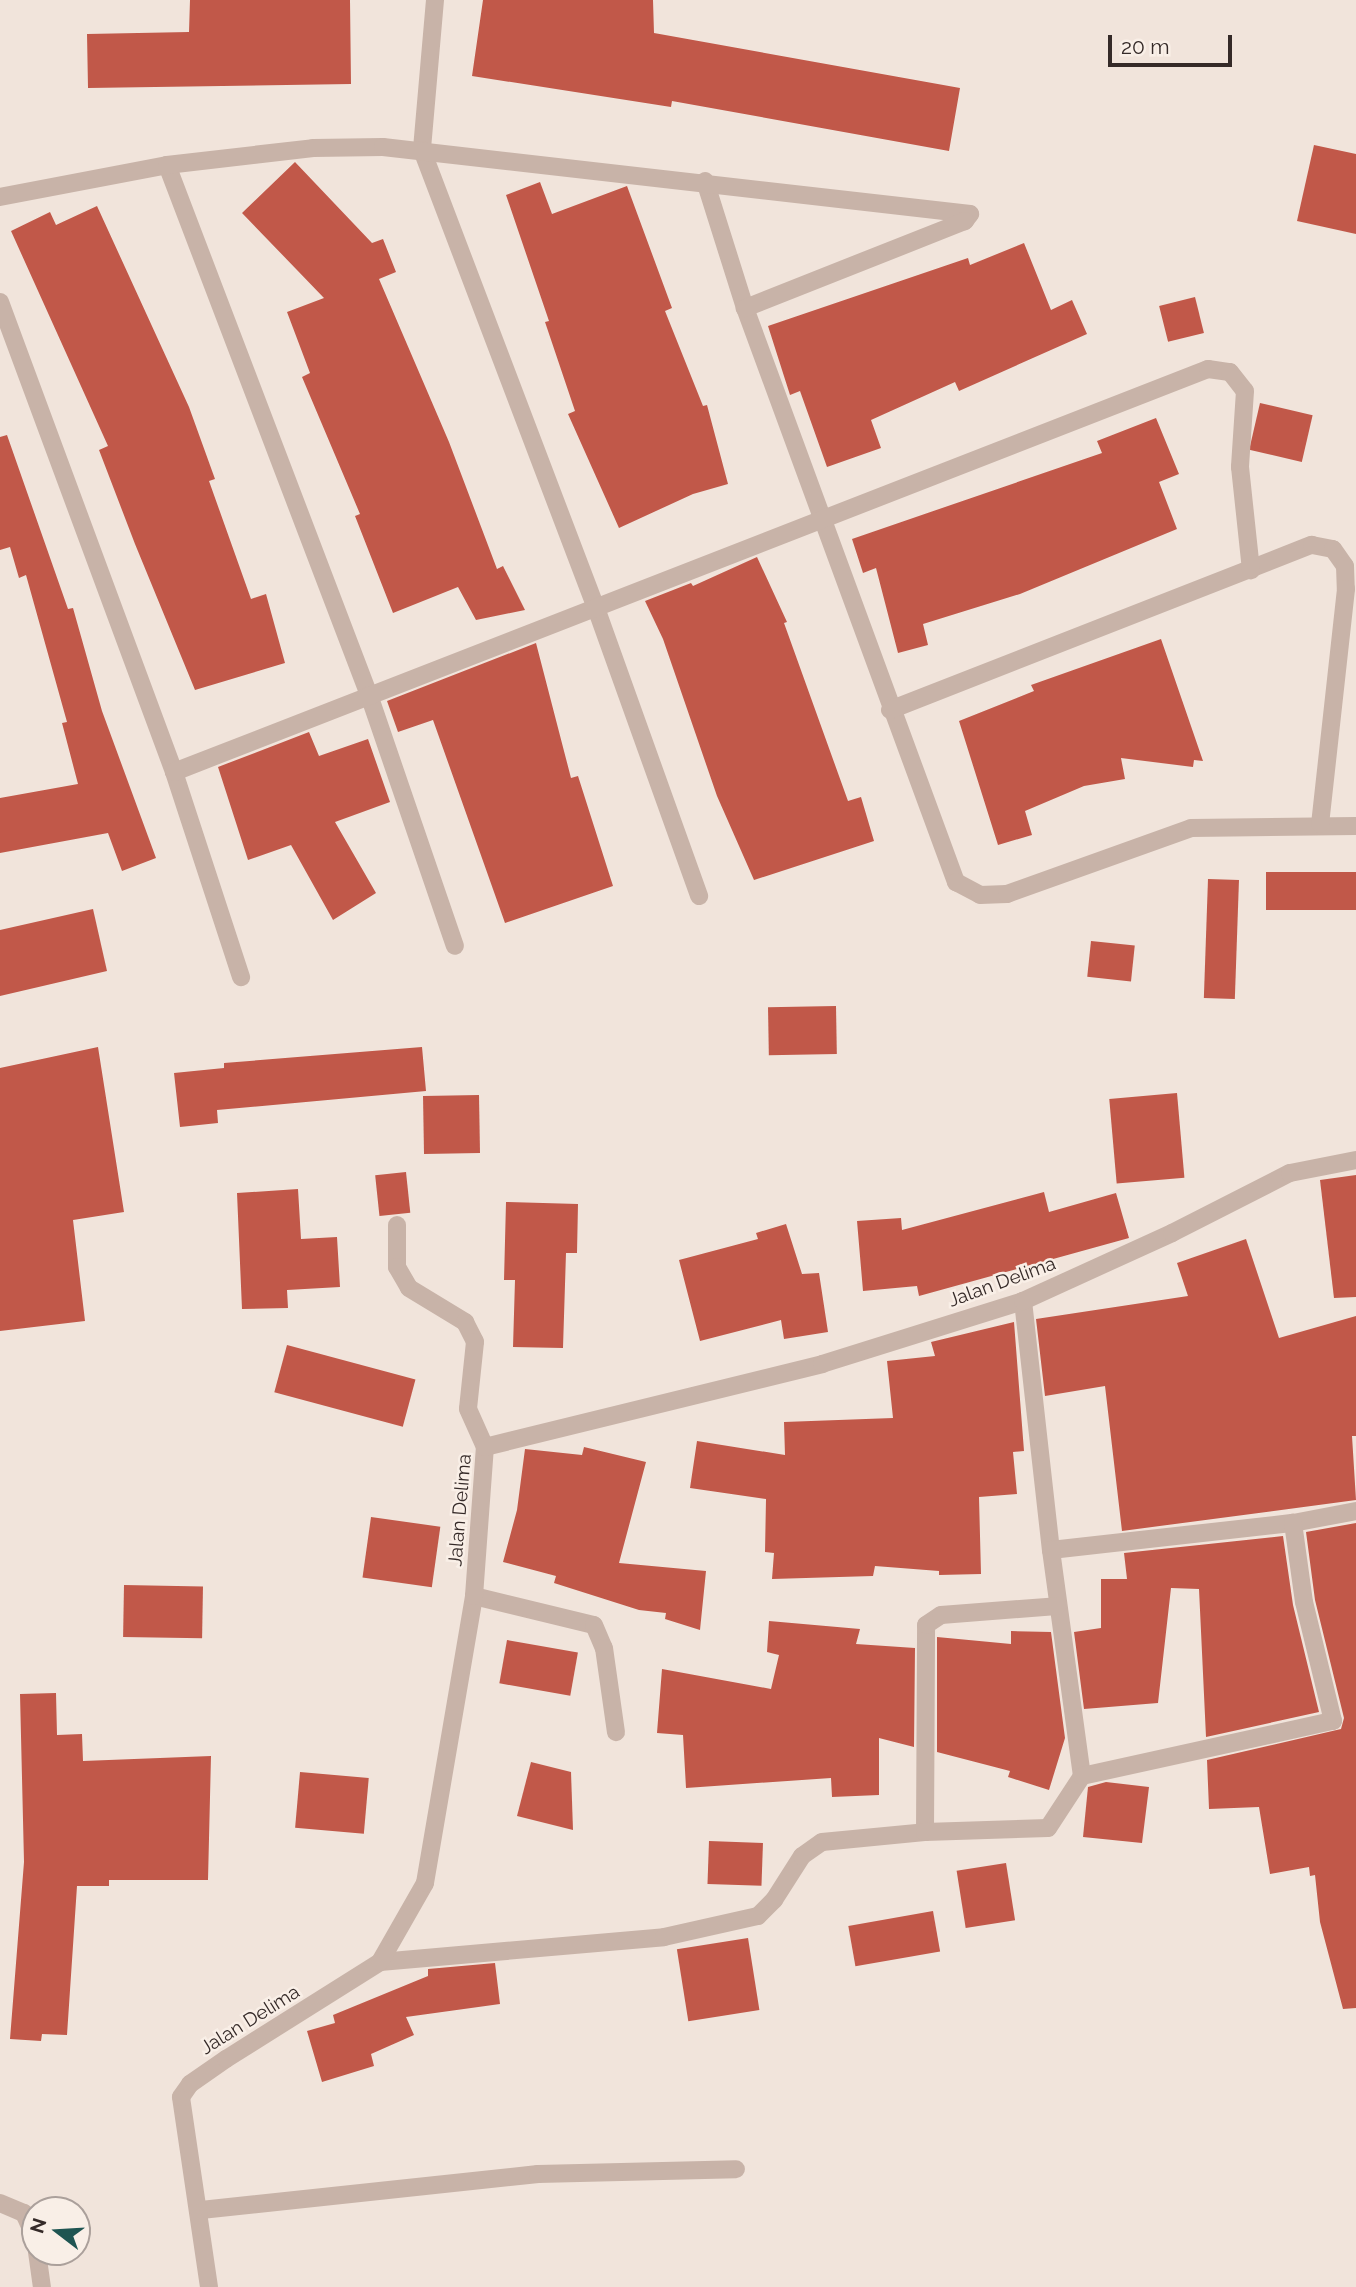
<!DOCTYPE html>
<html>
<head>
<meta charset="utf-8">
<style>
	body { margin:0 }
	#map { position:relative; width:1356px; height:2287px; overflow:hidden; background:#f1e4db; font-family:Raleway,sans-serif }
	div>[style] { position:absolute }
	.building>* { inset:0; background:#c15849; transform-origin:0 0 }
	.street>* { height:18px; margin:-9px; padding:0 9px; transform-origin:9px; border-radius:9px; background:#c8b3a8 }
	span { translate:-50% -50%; white-space:nowrap; text-align:center; line-height:1.15; -webkit-text-stroke:5px #f9efe7; paint-order:stroke }
	.street-label { font-size:19px; color:#352a28 }
	.north { position:absolute; left:21px; top:2196px; width:70px; height:70px; box-sizing:border-box; background:#f9efe7; border:2px solid #aba09b; border-radius:50%; rotate:287deg; font-size:19px; font-weight:700; line-height:28px; text-align:center; color:#352a28 }
	.north::after { content:''; display:block; margin:auto; width:24px; height:32px; background:#1f5552; clip-path:polygon(50% 0,100% 100%,50% 72%,0 100%) }
	.scale { position:absolute; left:1108px; top:35px; width:124px; height:32px; box-sizing:border-box; border:4px solid #352a28; border-top:0; padding-left:9px; font-size:21px; line-height:24px; white-space:nowrap; color:#352a28; -webkit-text-stroke:5px #f9efe7; paint-order:stroke }
</style>
</head>
<body>
<div id="map">
	<div class="building">
		<div style="clip-path:polygon(190px 0,350px 0,351px 84px,88px 88px,87px 34px,189px 32px)"></div>
		<div style="clip-path:polygon(483px 0,653px 0,654px 33px,960px 88px,949px 151px,672px 101px,671px 107px,472px 76px)"></div>
		<div style="clip-path:polygon(1314px 145px,1356px 154px,1356px 234px,1297px 221px)"></div>
		<div style="clip-path:polygon(295px 162px,372px 243px,383px 239px,396px 272px,379px 279px,449px 442px,497px 569px,503px 566px,525px 610px,476px 620px,458px 587px,393px 613px,355px 516px,360px 514px,302px 377px,310px 373px,287px 312px,324px 298px,242px 213px)"></div>
		<div style="clip-path:polygon(540px 182px,552px 214px,627px 186px,672px 308px,665px 311px,703px 406px,707px 405px,728px 484px,693px 494px,619px 528px,568px 414px,575px 411px,545px 322px,549px 321px,506px 195px)"></div>
		<div style="clip-path:polygon(97px 206px,189px 407px,215px 479px,209px 481px,251px 599px,266px 594px,285px 663px,195px 690px,135px 544px,99px 450px,108px 446px,11px 231px,50px 212px,56px 225px)"></div>
		<div style="clip-path:polygon(1024px 243px,1051px 310px,1072px 300px,1087px 334px,959px 391px,955px 382px,871px 420px,881px 448px,827px 467px,800px 391px,790px 395px,768px 326px,968px 258px,970px 265px)"></div>
		<div style="left:1195px;top:297px;width:37px;height:37px;rotate:76deg"></div>
		<div style="left:1260px;top:403px;width:54px;height:48px;rotate:13deg"></div>
		<div style="clip-path:polygon(1156px 418px,1179px 474px,1159px 482px,1177px 529px,1020px 594px,923px 624px,928px 645px,898px 653px,876px 568px,863px 573px,852px 539px,1102px 453px,1097px 441px)"></div>
		<div style="clip-path:polygon(7px 435px,68px 609px,73px 608px,102px 711px,156px 858px,122px 871px,108px 833px,0 853px,0 798px,78px 784px,62px 723px,67px 722px,26px 575px,19px 578px,10px 547px,0 550px,0 437px)"></div>
		<div style="clip-path:polygon(757px 557px,787px 622px,784px 623px,848px 801px,861px 797px,874px 841px,754px 880px,717px 796px,663px 639px,645px 601px,691px 583px,693px 586px)"></div>
		<div style="clip-path:polygon(1161px 639px,1203px 761px,1194px 760px,1193px 767px,1121px 758px,1125px 779px,1084px 786px,1025px 811px,1032px 835px,998px 845px,959px 721px,1034px 691px,1031px 685px)"></div>
		<div style="clip-path:polygon(536px 643px,571px 778px,578px 776px,613px 886px,505px 923px,433px 720px,398px 732px,387px 701px)"></div>
		<div style="clip-path:polygon(309px 732px,319px 756px,368px 739px,390px 802px,335px 822px,376px 893px,333px 920px,291px 845px,248px 860px,218px 767px)"></div>
		<div style="left:1356px;top:872px;width:38px;height:90px;rotate:90deg"></div>
		<div style="left:1208px;top:879px;width:31px;height:119px;rotate:2deg"></div>
		<div style="clip-path:polygon(93px 909px,107px 971px,0 996px,0 930px)"></div>
		<div style="left:1091px;top:941px;width:44px;height:36px;rotate:6deg"></div>
		<div style="left:836px;top:1006px;width:48px;height:68px;rotate:89deg"></div>
		<div style="clip-path:polygon(98px 1047px,124px 1212px,73px 1220px,85px 1321px,0 1331px,0 1068px)"></div>
		<div style="clip-path:polygon(422px 1047px,426px 1091px,217px 1110px,218px 1123px,180px 1127px,174px 1073px,224px 1068px,224px 1063px)"></div>
		<div style="left:1177px;top:1093px;width:85px;height:68px;rotate:85deg"></div>
		<div style="left:479px;top:1095px;width:58px;height:56px;rotate:89deg"></div>
		<div style="left:406px;top:1172px;width:41px;height:31px;rotate:84deg"></div>
		<div style="clip-path:polygon(1356px 1175px,1356px 1297px,1334px 1298px,1320px 1180px)"></div>
		<div style="clip-path:polygon(298px 1189px,301px 1239px,337px 1237px,340px 1287px,287px 1290px,288px 1308px,242px 1309px,237px 1193px)"></div>
		<div style="clip-path:polygon(1044px 1192px,1049px 1212px,1116px 1193px,1129px 1238px,919px 1296px,917px 1286px,863px 1291px,857px 1221px,901px 1218px,902px 1230px)"></div>
		<div style="clip-path:polygon(506px 1202px,578px 1204px,577px 1253px,566px 1253px,563px 1348px,513px 1347px,515px 1280px,504px 1280px)"></div>
		<div style="clip-path:polygon(786px 1224px,802px 1274px,819px 1273px,828px 1332px,784px 1339px,781px 1320px,700px 1341px,679px 1260px,758px 1239px,756px 1233px)"></div>
		<div style="clip-path:polygon(1246px 1239px,1279px 1338px,1356px 1316px,1356px 1436px,1352px 1436px,1356px 1500px,1122px 1531px,1105px 1386px,1045px 1396px,1036px 1319px,1188px 1296px,1177px 1263px)"></div>
		<div style="clip-path:polygon(1014px 1322px,1024px 1451px,1013px 1452px,1017px 1494px,979px 1497px,981px 1574px,939px 1575px,939px 1571px,875px 1566px,873px 1576px,772px 1579px,774px 1553px,765px 1552px,766px 1499px,690px 1488px,697px 1441px,785px 1455px,784px 1422px,893px 1418px,887px 1361px,935px 1356px,931px 1342px)"></div>
		<div style="left:287px;top:1345px;width:133px;height:49px;rotate:15deg"></div>
		<div style="clip-path:polygon(584px 1447px,646px 1462px,619px 1563px,706px 1571px,700px 1630px,665px 1619px,666px 1613px,639px 1610px,554px 1583px,556px 1576px,503px 1562px,517px 1510px,525px 1449px,582px 1455px)"></div>
		<div style="left:371px;top:1517px;width:70px;height:61px;rotate:8deg"></div>
		<div style="clip-path:polygon(1356px 1523px,1356px 2008px,1343px 2009px,1320px 1922px,1315px 1875px,1310px 1876px,1309px 1867px,1270px 1874px,1259px 1807px,1209px 1809px,1207px 1760px,1341px 1729px,1344px 1718px,1315px 1600px,1306px 1532px)"></div>
		<div style="clip-path:polygon(1283px 1536px,1293px 1605px,1319px 1712px,1206px 1737px,1199px 1589px,1171px 1588px,1158px 1703px,1084px 1709px,1074px 1632px,1101px 1628px,1101px 1579px,1127px 1579px,1124px 1553px)"></div>
		<div style="left:124px;top:1585px;width:79px;height:52px;rotate:1deg"></div>
		<div style="clip-path:polygon(769px 1621px,860px 1629px,856px 1644px,915px 1648px,914px 1747px,879px 1738px,879px 1795px,832px 1797px,831px 1778px,686px 1788px,683px 1735px,657px 1733px,662px 1669px,771px 1689px,779px 1655px,767px 1652px)"></div>
		<div style="clip-path:polygon(1011px 1631px,1051px 1632px,1065px 1738px,1049px 1790px,1008px 1777px,1010px 1771px,937px 1752px,937px 1637px,1011px 1644px)"></div>
		<div style="left:507px;top:1640px;width:72px;height:44px;rotate:10deg"></div>
		<div style="clip-path:polygon(56px 1693px,57px 1735px,82px 1734px,83px 1761px,211px 1756px,208px 1880px,109px 1880px,109px 1886px,77px 1886px,67px 2035px,42px 2034px,41px 2041px,10px 2039px,24px 1862px,20px 1694px)"></div>
		<div style="clip-path:polygon(531px 1762px,571px 1772px,573px 1830px,517px 1816px)"></div>
		<div style="left:300px;top:1772px;width:69px;height:56px;rotate:5deg"></div>
		<div style="clip-path:polygon(1106px 1782px,1149px 1787px,1142px 1843px,1083px 1837px,1088px 1787px)"></div>
		<div style="left:709px;top:1841px;width:54px;height:43px;rotate:2deg"></div>
		<div style="left:1006px;top:1863px;width:58px;height:50px;rotate:81deg"></div>
		<div style="left:933px;top:1911px;width:41px;height:86px;rotate:80deg"></div>
		<div style="left:748px;top:1938px;width:73px;height:72px;rotate:81deg"></div>
		<div style="clip-path:polygon(495px 1963px,500px 2004px,406px 2017px,414px 2035px,371px 2054px,374px 2066px,322px 2082px,307px 2031px,335px 2023px,333px 2015px,428px 1976px,428px 1969px)"></div>
	</div>
	<div class="street">
		<div style="left:435px;top:0;width:151px;rotate:95deg"></div>
		<div style="left:422px;top:150px;width:490px;rotate:69.2deg"></div>
		<div style="left:596px;top:608px;width:306px;rotate:70.3deg"></div>
		<div style="left:167px;top:165px;width:567px;rotate:69.14deg"></div>
		<div style="left:369px;top:695px;width:265px;rotate:71.1deg"></div>
		<div style="left:705px;top:181px;width:133px;rotate:72.5deg"></div>
		<div style="left:745px;top:308px;width:612px;rotate:69.82deg"></div>
		<div style="left:956px;top:882px;width:27px;rotate:28deg"></div>
		<div style="left:980px;top:895px;width:27px;rotate:-2deg"></div>
		<div style="left:1007px;top:894px;width:195px;rotate:-19.7deg"></div>
		<div style="left:1191px;top:828px;width:165px;rotate:-0.7deg"></div>
		<div style="left:0;top:197px;width:170px;rotate:-10.8deg"></div>
		<div style="left:167px;top:165px;width:147px;rotate:-6.6deg"></div>
		<div style="left:313px;top:148px;width:70px;rotate:-0.8deg"></div>
		<div style="left:383px;top:147px;width:591px;rotate:6.51deg"></div>
		<div style="left:970px;top:214px;width:9px;rotate:126deg"></div>
		<div style="left:965px;top:221px;width:237px;rotate:158.4deg"></div>
		<div style="left:0;top:302px;width:501px;rotate:69.68deg"></div>
		<div style="left:174px;top:772px;width:216px;rotate:71.9deg"></div>
		<div style="left:890px;top:710px;width:453px;rotate:-21.4deg"></div>
		<div style="left:1312px;top:545px;width:21px;rotate:11deg"></div>
		<div style="left:1333px;top:549px;width:21px;rotate:55deg"></div>
		<div style="left:1345px;top:566px;width:23px;rotate:88deg"></div>
		<div style="left:1346px;top:589px;width:236px;rotate:96.3deg"></div>
		<div style="left:174px;top:772px;width:1110px;rotate:-21.29deg"></div>
		<div style="left:1208px;top:369px;width:22px;rotate:8deg"></div>
		<div style="left:1230px;top:372px;width:24px;rotate:52deg"></div>
		<div style="left:1245px;top:391px;width:76px;rotate:93.8deg"></div>
		<div style="left:1240px;top:467px;width:104px;rotate:83.9deg"></div>
		<div style="left:397px;top:1225px;width:42px;rotate:90deg"></div>
		<div style="left:397px;top:1267px;width:24px;rotate:60deg"></div>
		<div style="left:409px;top:1288px;width:66px;rotate:31.3deg"></div>
		<div style="left:465px;top:1322px;width:22px;rotate:63deg"></div>
		<div style="left:475px;top:1342px;width:67px;rotate:96deg"></div>
		<div style="left:468px;top:1409px;width:42px;rotate:65.9deg"></div>
		<div style="left:1023px;top:1301px;width:251px;rotate:83.6deg"></div>
		<div style="left:1051px;top:1550px;width:244px;rotate:-6.4deg"></div>
		<div style="left:1293px;top:1523px;width:64px;rotate:-10.8deg"></div>
		<div style="left:1051px;top:1550px;width:228px;rotate:82.2deg"></div>
		<div style="left:474px;top:1596px;width:123px;rotate:13.6deg"></div>
		<div style="left:594px;top:1625px;width:25px;rotate:67deg"></div>
		<div style="left:604px;top:1648px;width:85px;rotate:81.9deg"></div>
		<div style="left:925px;top:1832px;width:207px;rotate:-89.7deg"></div>
		<div style="left:926px;top:1625px;width:18px;rotate:-34deg"></div>
		<div style="left:941px;top:1615px;width:116px;rotate:-4.4deg"></div>
		<div style="left:380px;top:1962px;width:285px;rotate:-5deg"></div>
		<div style="left:664px;top:1937px;width:96px;rotate:-12.6deg"></div>
		<div style="left:758px;top:1916px;width:23px;rotate:-45deg"></div>
		<div style="left:774px;top:1900px;width:52px;rotate:-57.5deg"></div>
		<div style="left:802px;top:1856px;width:24px;rotate:-35deg"></div>
		<div style="left:822px;top:1842px;width:103px;rotate:-5.5deg"></div>
		<div style="left:925px;top:1832px;width:123px;rotate:-1.9deg"></div>
		<div style="left:1048px;top:1828px;width:62px;rotate:-56.8deg"></div>
		<div style="left:1082px;top:1776px;width:257px;rotate:-12.4deg"></div>
		<div style="left:1333px;top:1721px;width:122px;rotate:-103.7deg"></div>
		<div style="left:1304px;top:1602px;width:80px;rotate:-97.9deg"></div>
		<div style="left:0;top:2203px;width:26px;rotate:23deg"></div>
		<div style="left:24px;top:2213px;width:27px;rotate:66deg"></div>
		<div style="left:201px;top:2210px;width:339px;rotate:-6.1deg"></div>
		<div style="left:538px;top:2174px;width:198px;rotate:-1.4deg"></div>
		<div style="left:37px;top:2252px;width:35px;rotate:82deg"></div>
		<div style="left:209px;top:2287px;width:192px;rotate:-98.4deg"></div>
		<div style="left:181px;top:2097px;width:16px;rotate:-55deg"></div>
		<div style="left:190px;top:2084px;width:44px;rotate:-34.8deg"></div>
		<div style="left:226px;top:2059px;width:182px;rotate:-32.2deg"></div>
		<div style="left:380px;top:1962px;width:91px;rotate:-60.3deg"></div>
		<div style="left:425px;top:1883px;width:291px;rotate:-80.3deg"></div>
		<div style="left:474px;top:1596px;width:149px;rotate:-85.8deg"></div>
		<div style="left:485px;top:1447px;width:347px;rotate:-13.8deg"></div>
		<div style="left:822px;top:1364px;width:211px;rotate:-17.4deg"></div>
		<div style="left:1023px;top:1301px;width:164px;rotate:-24.5deg"></div>
		<div style="left:1172px;top:1233px;width:132px;rotate:-27deg"></div>
		<div style="left:1290px;top:1173px;width:67px;rotate:-11.1deg"></div>
	</div>
	<div class="street-label">
		<span style="left:1002px;top:1282px;rotate:-20deg">Jalan Delima</span>
		<span style="left:460px;top:1510px;rotate:-85deg">Jalan Delima</span>
		<span style="left:250px;top:2020px;rotate:-32deg">Jalan Delima</span>
	</div>
	<div class="north">N</div>
	<div class="scale">20 m</div>
</div>
</body>
</html>
